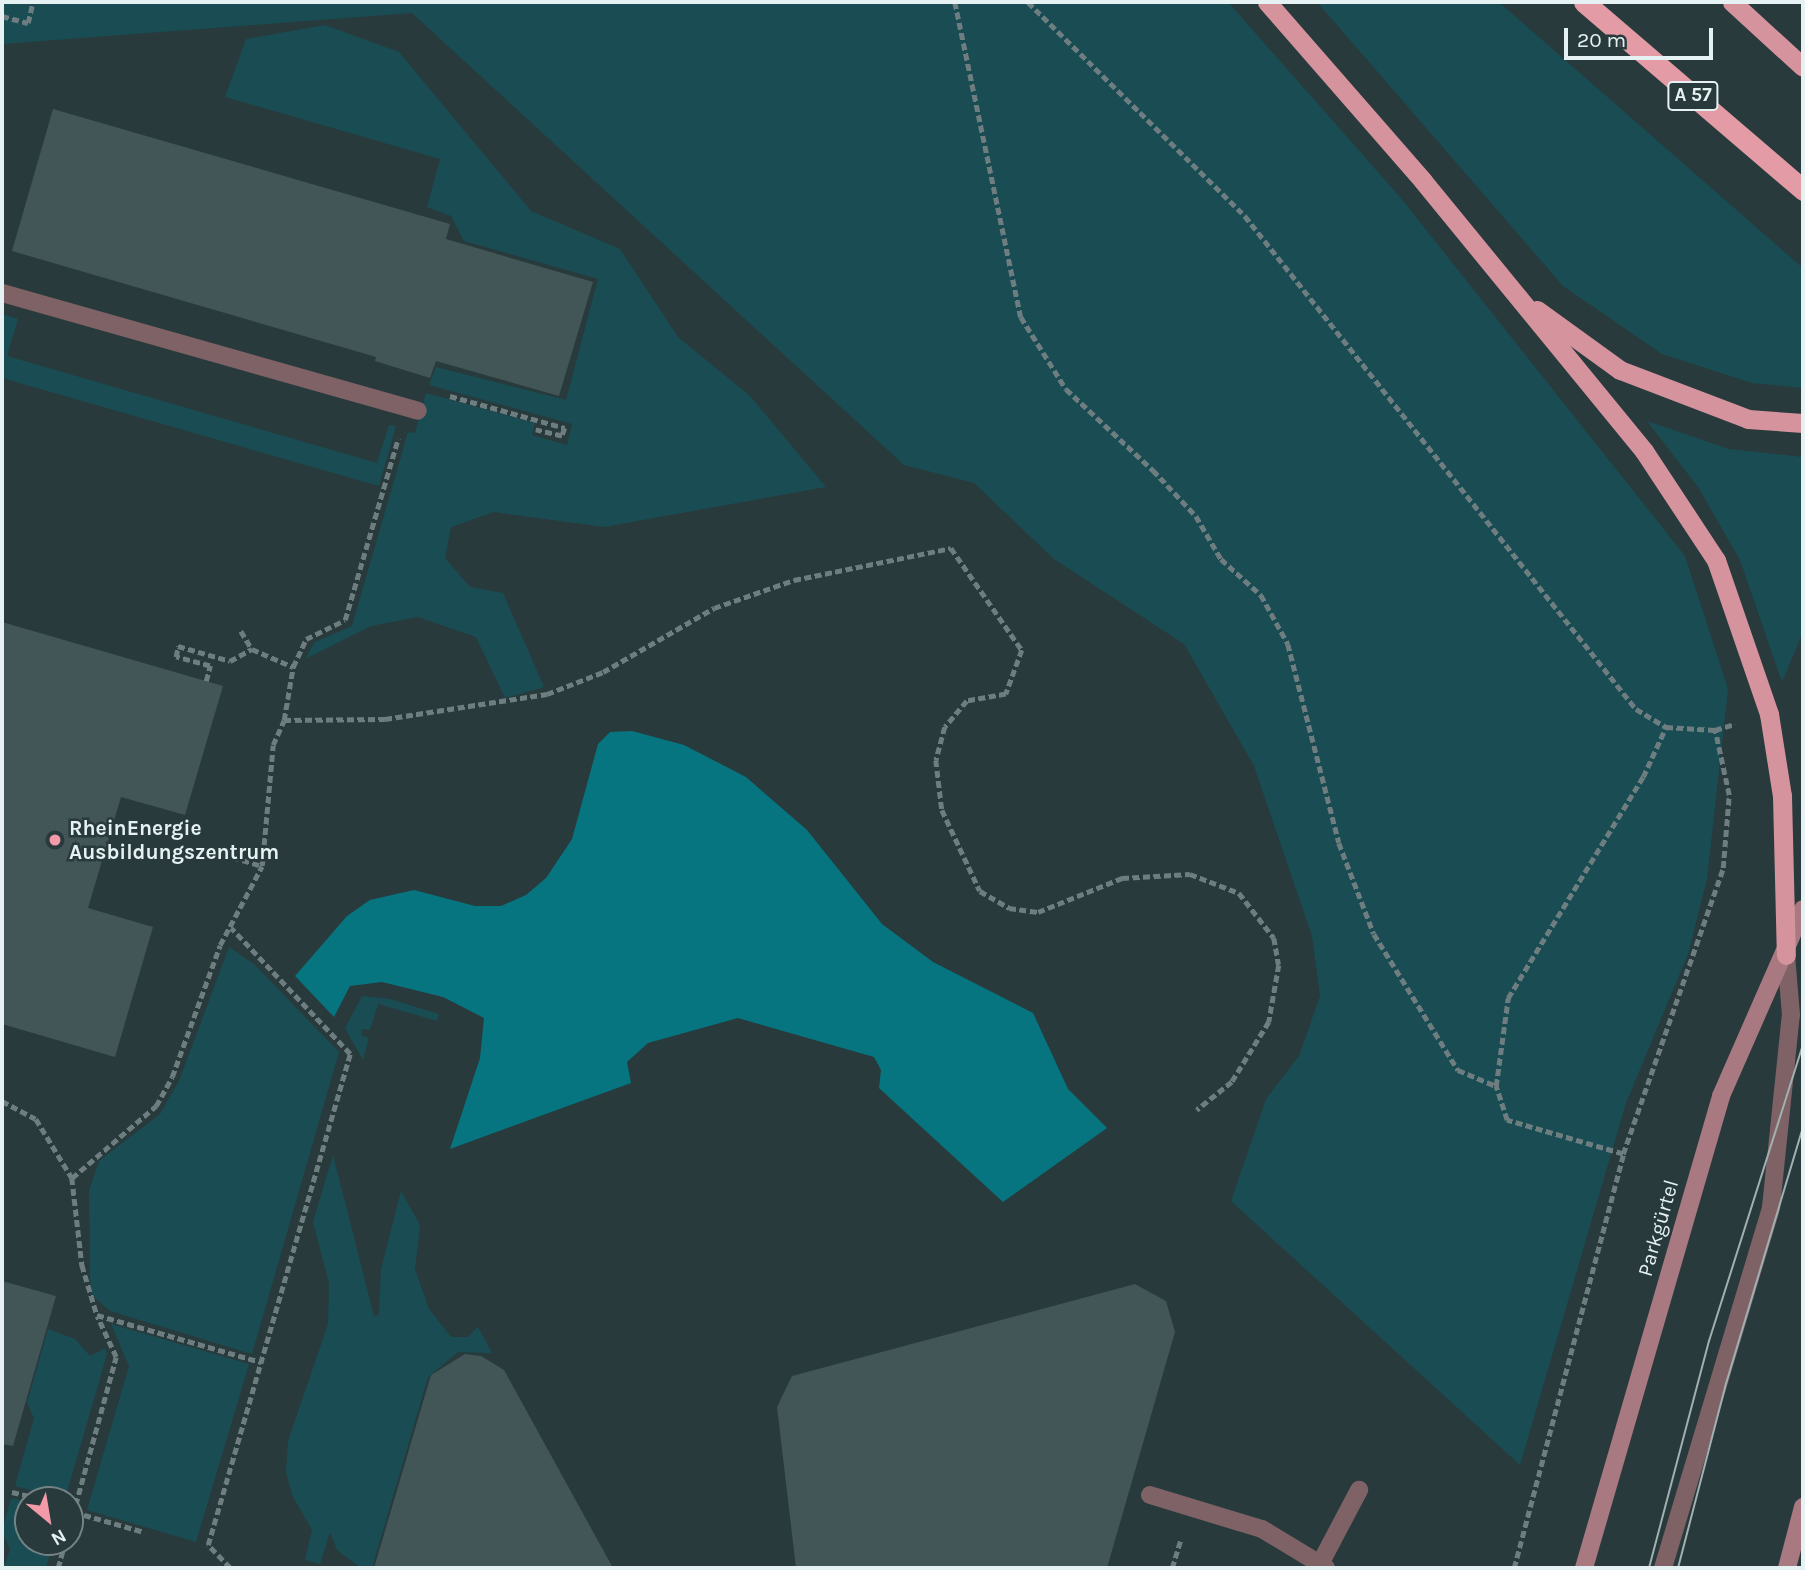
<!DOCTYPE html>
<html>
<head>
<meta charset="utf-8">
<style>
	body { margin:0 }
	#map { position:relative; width:1805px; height:1570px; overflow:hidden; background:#283a3c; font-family:Karla,sans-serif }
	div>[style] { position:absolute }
	.green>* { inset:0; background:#194d53 }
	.water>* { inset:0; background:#067580 }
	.building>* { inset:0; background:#425557 }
	.path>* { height:4.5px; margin-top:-2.25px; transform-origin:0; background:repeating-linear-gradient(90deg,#6e7d7f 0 7px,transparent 0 10.5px) }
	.service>* { height:18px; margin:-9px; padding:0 9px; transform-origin:9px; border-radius:9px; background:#7f6266 }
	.secondary>* { height:18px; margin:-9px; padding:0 9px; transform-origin:9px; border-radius:9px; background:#a87980 }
	.trunk>* { height:19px; margin:-9.5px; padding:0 9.5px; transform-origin:9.5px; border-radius:9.5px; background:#d5939d }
	.motorway>* { height:21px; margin:-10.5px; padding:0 10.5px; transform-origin:10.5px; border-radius:10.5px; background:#e39ba6 }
	.tram>* { height:2px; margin:-1px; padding:0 1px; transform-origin:1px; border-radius:1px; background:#a1b0b1 }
	.dots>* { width:19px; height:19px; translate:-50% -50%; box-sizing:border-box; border:4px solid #283a3c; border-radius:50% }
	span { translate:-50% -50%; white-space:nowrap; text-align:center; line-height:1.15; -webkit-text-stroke:5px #283a3c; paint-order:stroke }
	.shield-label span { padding:2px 5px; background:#283a3c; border:2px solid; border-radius:5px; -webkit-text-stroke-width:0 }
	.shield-label { font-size:19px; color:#e5f1f2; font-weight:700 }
	.poi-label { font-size:21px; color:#e5f1f2; font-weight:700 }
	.left { translate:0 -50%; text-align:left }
	.street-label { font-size:21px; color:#e5f1f2 }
	.frame { position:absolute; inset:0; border:4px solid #e5f1f2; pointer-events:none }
	.north { position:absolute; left:14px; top:1486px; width:70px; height:70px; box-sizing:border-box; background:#283a3c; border:2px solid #748385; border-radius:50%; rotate:150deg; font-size:19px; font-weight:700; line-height:28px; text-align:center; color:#e5f1f2 }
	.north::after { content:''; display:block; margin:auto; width:24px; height:32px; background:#f39aa9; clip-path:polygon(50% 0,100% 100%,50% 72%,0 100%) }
	.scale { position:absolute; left:1564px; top:28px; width:149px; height:32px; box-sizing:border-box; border:4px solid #e5f1f2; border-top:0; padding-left:9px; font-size:21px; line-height:24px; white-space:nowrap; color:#e5f1f2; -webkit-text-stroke:5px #283a3c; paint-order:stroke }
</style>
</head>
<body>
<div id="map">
	<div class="green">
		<div style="clip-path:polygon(2px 2px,1228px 2px,1400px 197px,1685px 556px,1728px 689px,1707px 879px,1688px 954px,1626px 1103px,1520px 1465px,1231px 1201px,1266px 1099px,1299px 1056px,1320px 996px,1312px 936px,1254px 766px,1184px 644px,1054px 559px,974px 483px,904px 465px,412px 13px,2px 44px)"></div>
		<div style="clip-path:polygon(1317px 2px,1499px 2px,1803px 268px,1803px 388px,1752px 383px,1662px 354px,1563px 286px)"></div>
		<div style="clip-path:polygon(325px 25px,399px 52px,531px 211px,620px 249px,678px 337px,750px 396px,826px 487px,604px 527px,494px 512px,451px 527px,445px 558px,470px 587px,503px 593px,544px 687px,505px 698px,476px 637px,418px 617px,371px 626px,305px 659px,315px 642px,352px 626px,408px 432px,415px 433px,426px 393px,535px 423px,532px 435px,567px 445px,572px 424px,429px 385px,436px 367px,566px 400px,598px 279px,464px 241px,451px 216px,427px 207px,440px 159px,225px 97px,246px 39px)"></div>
		<div style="clip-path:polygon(2px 314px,18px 319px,7px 356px,377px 463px,389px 425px,396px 426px,379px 486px,2px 378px)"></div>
		<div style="clip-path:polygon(1647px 421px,1729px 449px,1803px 457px,1803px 632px,1782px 682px,1740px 560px,1698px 487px)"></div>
		<div style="clip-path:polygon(229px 947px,255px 965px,339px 1052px,252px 1354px,110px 1311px,92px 1295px,90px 1278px,89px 1191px,99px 1161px,160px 1114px,179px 1081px)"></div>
		<div style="clip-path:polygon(362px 996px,390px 999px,439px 1014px,437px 1021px,378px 1004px,370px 1030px,362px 1029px,361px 1035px,369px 1038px,363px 1060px,345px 1028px)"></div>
		<div style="clip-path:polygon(333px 1155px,374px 1316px,379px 1315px,381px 1269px,401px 1191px,420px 1225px,415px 1269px,429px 1309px,451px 1337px,468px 1337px,478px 1327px,492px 1353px,458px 1352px,428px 1377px,372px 1568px,361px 1568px,337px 1550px,330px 1532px,320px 1564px,305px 1560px,312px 1530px,292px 1495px,286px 1472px,288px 1441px,328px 1324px,329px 1283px,313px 1222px)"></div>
		<div style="clip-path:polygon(111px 1324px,249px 1364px,196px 1542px,87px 1510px,129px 1366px)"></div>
		<div style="clip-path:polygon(48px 1329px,75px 1339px,90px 1356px,105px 1348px,107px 1354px,65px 1499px,15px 1486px,34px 1418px,27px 1403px)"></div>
		<div style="clip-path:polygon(11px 1498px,28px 1502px,28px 1542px,53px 1542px,46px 1568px,4px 1568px,10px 1549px,2px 1531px)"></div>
	</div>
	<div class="water">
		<div style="clip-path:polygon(632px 731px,684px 745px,746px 777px,807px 830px,882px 924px,933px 962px,1033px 1013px,1068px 1089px,1107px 1128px,1003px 1202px,879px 1088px,881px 1070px,874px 1057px,738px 1018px,648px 1043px,627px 1062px,631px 1083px,450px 1149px,480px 1058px,484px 1018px,443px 997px,382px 982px,350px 986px,334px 1017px,295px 976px,347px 916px,370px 900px,414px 890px,475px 906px,501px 906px,526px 895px,546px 878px,572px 839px,598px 744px,610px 732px)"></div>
	</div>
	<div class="building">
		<div style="clip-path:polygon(53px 109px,450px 224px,446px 239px,593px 282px,559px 396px,436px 361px,430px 378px,375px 361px,376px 357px,12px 251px)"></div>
		<div style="clip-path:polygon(2px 622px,223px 686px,185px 815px,121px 797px,88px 908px,153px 927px,115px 1057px,2px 1024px)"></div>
		<div style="clip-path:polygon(2px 1281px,56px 1296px,13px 1446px,2px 1444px)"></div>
		<div style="clip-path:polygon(1135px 1284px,1166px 1301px,1175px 1332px,1107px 1568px,796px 1568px,777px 1407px,792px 1376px)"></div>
		<div style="clip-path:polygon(465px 1354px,481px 1356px,504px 1370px,613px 1568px,374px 1568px,431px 1375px)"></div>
	</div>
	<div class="path">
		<div style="left:955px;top:2px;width:322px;rotate:78.2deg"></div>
		<div style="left:1021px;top:317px;width:85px;rotate:58deg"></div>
		<div style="left:1066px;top:389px;width:119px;rotate:43deg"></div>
		<div style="left:1153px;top:470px;width:63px;rotate:46.9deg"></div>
		<div style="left:1196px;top:516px;width:50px;rotate:59.8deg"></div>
		<div style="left:1221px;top:559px;width:54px;rotate:42deg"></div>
		<div style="left:1261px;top:595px;width:56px;rotate:61.1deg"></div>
		<div style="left:1288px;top:644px;width:205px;rotate:75.6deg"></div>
		<div style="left:1339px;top:843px;width:97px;rotate:69deg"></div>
		<div style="left:1374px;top:934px;width:160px;rotate:58.3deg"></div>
		<div style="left:1458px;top:1070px;width:41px;rotate:22.8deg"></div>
		<div style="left:1028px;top:2px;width:305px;rotate:44.6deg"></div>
		<div style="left:1245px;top:216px;width:629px;rotate:51.58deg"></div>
		<div style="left:1636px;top:709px;width:35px;rotate:31deg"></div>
		<div style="left:1666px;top:727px;width:49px;rotate:3.5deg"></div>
		<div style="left:1715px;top:730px;width:21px;rotate:-17deg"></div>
		<div style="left:2px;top:16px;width:27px;rotate:15deg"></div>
		<div style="left:28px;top:23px;width:22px;rotate:-77deg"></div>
		<div style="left:450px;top:396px;width:119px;rotate:15.5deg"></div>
		<div style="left:565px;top:428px;width:9px;rotate:111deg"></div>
		<div style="left:562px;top:436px;width:27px;rotate:-167deg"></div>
		<div style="left:241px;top:631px;width:21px;rotate:59deg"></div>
		<div style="left:252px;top:649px;width:45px;rotate:23.7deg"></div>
		<div style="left:206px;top:681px;width:16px;rotate:-75deg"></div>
		<div style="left:210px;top:666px;width:35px;rotate:-165deg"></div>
		<div style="left:176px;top:657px;width:11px;rotate:-80deg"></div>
		<div style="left:178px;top:646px;width:54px;rotate:16.1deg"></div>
		<div style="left:230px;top:661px;width:25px;rotate:-29deg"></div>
		<div style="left:284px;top:720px;width:101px;rotate:-0.6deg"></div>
		<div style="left:385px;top:719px;width:164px;rotate:-8.8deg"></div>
		<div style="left:547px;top:694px;width:60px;rotate:-21.4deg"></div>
		<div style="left:603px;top:672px;width:128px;rotate:-30deg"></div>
		<div style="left:714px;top:608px;width:85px;rotate:-19.3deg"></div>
		<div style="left:794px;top:580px;width:160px;rotate:-11.5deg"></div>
		<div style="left:951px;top:548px;width:124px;rotate:55.2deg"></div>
		<div style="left:1022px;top:650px;width:47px;rotate:110deg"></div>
		<div style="left:1006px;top:694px;width:40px;rotate:170deg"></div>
		<div style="left:967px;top:701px;width:34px;rotate:130deg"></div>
		<div style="left:945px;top:727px;width:34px;rotate:105deg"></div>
		<div style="left:936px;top:760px;width:50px;rotate:83.2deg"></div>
		<div style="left:942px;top:810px;width:89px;rotate:64.9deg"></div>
		<div style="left:980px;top:891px;width:34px;rotate:30deg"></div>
		<div style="left:1009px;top:908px;width:29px;rotate:8deg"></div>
		<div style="left:1038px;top:912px;width:91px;rotate:-22deg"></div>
		<div style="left:1122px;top:878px;width:68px;rotate:-3.4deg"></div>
		<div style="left:1190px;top:874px;width:53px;rotate:21.2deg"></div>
		<div style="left:1239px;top:893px;width:57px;rotate:52.1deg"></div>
		<div style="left:1274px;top:938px;width:27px;rotate:80deg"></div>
		<div style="left:1279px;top:965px;width:58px;rotate:100deg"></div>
		<div style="left:1269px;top:1022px;width:70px;rotate:121.7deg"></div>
		<div style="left:1232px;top:1082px;width:45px;rotate:141.3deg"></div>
		<div style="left:110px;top:851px;width:92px;rotate:-1.9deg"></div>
		<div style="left:202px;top:848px;width:63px;rotate:16.7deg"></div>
		<div style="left:2px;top:1101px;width:38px;rotate:28deg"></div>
		<div style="left:36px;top:1119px;width:69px;rotate:58.6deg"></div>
		<div style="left:72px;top:1178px;width:88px;rotate:83.4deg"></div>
		<div style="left:82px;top:1265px;width:52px;rotate:73.3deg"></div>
		<div style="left:97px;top:1315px;width:171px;rotate:16deg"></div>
		<div style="left:1623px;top:1154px;width:121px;rotate:-163.7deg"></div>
		<div style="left:1507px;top:1120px;width:36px;rotate:-108deg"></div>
		<div style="left:1496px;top:1086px;width:89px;rotate:-82.2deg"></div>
		<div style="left:1508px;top:998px;width:259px;rotate:-58.6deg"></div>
		<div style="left:1643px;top:777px;width:55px;rotate:-65.3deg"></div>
		<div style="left:72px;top:1178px;width:111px;rotate:-40.6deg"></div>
		<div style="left:156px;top:1106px;width:33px;rotate:-61deg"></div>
		<div style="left:172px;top:1077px;width:140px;rotate:-70deg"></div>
		<div style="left:220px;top:945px;width:89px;rotate:-62deg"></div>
		<div style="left:262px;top:866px;width:121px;rotate:-84.8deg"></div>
		<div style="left:273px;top:745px;width:27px;rotate:-66deg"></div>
		<div style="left:284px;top:720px;width:54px;rotate:-80.4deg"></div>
		<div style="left:293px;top:667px;width:31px;rotate:-65deg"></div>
		<div style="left:306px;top:639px;width:43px;rotate:-26deg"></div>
		<div style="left:345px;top:620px;width:189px;rotate:-73.7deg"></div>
		<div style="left:12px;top:1492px;width:35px;rotate:13deg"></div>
		<div style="left:74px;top:1512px;width:73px;rotate:15.9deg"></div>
		<div style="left:70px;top:1525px;width:174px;rotate:-74.7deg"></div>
		<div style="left:116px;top:1357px;width:45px;rotate:-114.9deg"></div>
		<div style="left:58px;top:1568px;width:27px;rotate:-75deg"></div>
		<div style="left:230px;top:1568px;width:32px;rotate:-134deg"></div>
		<div style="left:208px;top:1545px;width:511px;rotate:-73.87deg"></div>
		<div style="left:350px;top:1054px;width:173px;rotate:-133.4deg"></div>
		<div style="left:1172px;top:1568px;width:30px;rotate:-73deg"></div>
		<div style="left:1514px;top:1568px;width:428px;rotate:-75.2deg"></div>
		<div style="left:1623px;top:1154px;width:303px;rotate:-70.7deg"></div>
		<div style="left:1723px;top:868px;width:73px;rotate:-85.3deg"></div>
		<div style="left:1729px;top:795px;width:66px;rotate:-102.2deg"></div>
	</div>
	<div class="service">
		<div style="left:2px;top:293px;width:432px;rotate:15.8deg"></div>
		<div style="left:1150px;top:1495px;width:117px;rotate:16.9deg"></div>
		<div style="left:1262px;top:1529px;width:68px;rotate:31.1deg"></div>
		<div style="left:1326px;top:1568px;width:7px;rotate:-146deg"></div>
		<div style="left:1320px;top:1564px;width:84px;rotate:-62.2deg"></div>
		<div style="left:1663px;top:1568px;width:377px;rotate:-73.3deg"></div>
		<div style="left:1771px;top:1207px;width:193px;rotate:-84.1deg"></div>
		<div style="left:1791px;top:1015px;width:60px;rotate:-94.8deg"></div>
	</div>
	<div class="secondary">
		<div style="left:1584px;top:1568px;width:491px;rotate:-73.8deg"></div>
		<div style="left:1721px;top:1096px;width:204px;rotate:-66.3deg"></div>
		<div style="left:1787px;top:1568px;width:63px;rotate:-75.3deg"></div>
	</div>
	<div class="trunk">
		<div style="left:1267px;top:2px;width:237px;rotate:48.9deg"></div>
		<div style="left:1423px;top:181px;width:349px;rotate:50.7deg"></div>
		<div style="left:1644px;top:451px;width:131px;rotate:56.6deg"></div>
		<div style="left:1716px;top:560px;width:163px;rotate:71deg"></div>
		<div style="left:1769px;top:714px;width:83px;rotate:81deg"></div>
		<div style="left:1782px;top:796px;width:159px;rotate:88.6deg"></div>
		<div style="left:1732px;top:2px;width:96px;rotate:42.5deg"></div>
		<div style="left:1537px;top:310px;width:102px;rotate:35.9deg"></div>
		<div style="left:1620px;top:370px;width:137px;rotate:20.9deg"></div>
		<div style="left:1748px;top:419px;width:55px;rotate:4.2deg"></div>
	</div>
	<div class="motorway">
		<div style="left:1584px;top:2px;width:289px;rotate:40.6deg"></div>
	</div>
	<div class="tram">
		<div style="left:1649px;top:1568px;width:235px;rotate:-75.2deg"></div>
		<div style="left:1709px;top:1341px;width:311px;rotate:-72.4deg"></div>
		<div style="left:1678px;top:1568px;width:187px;rotate:-75.4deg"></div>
		<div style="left:1725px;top:1387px;width:271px;rotate:-73.3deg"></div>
	</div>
	<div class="dots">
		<div style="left:55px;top:840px;background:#f39aa9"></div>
	</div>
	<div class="shield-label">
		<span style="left:1693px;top:96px">A 57</span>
	</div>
	<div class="poi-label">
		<span class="left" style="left:69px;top:840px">RheinEnergie<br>Ausbildungszentrum</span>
	</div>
	<div class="street-label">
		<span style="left:1658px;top:1228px;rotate:-74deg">Parkgürtel</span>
	</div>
	<div class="frame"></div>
	<div class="north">N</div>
	<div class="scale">20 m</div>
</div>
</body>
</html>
